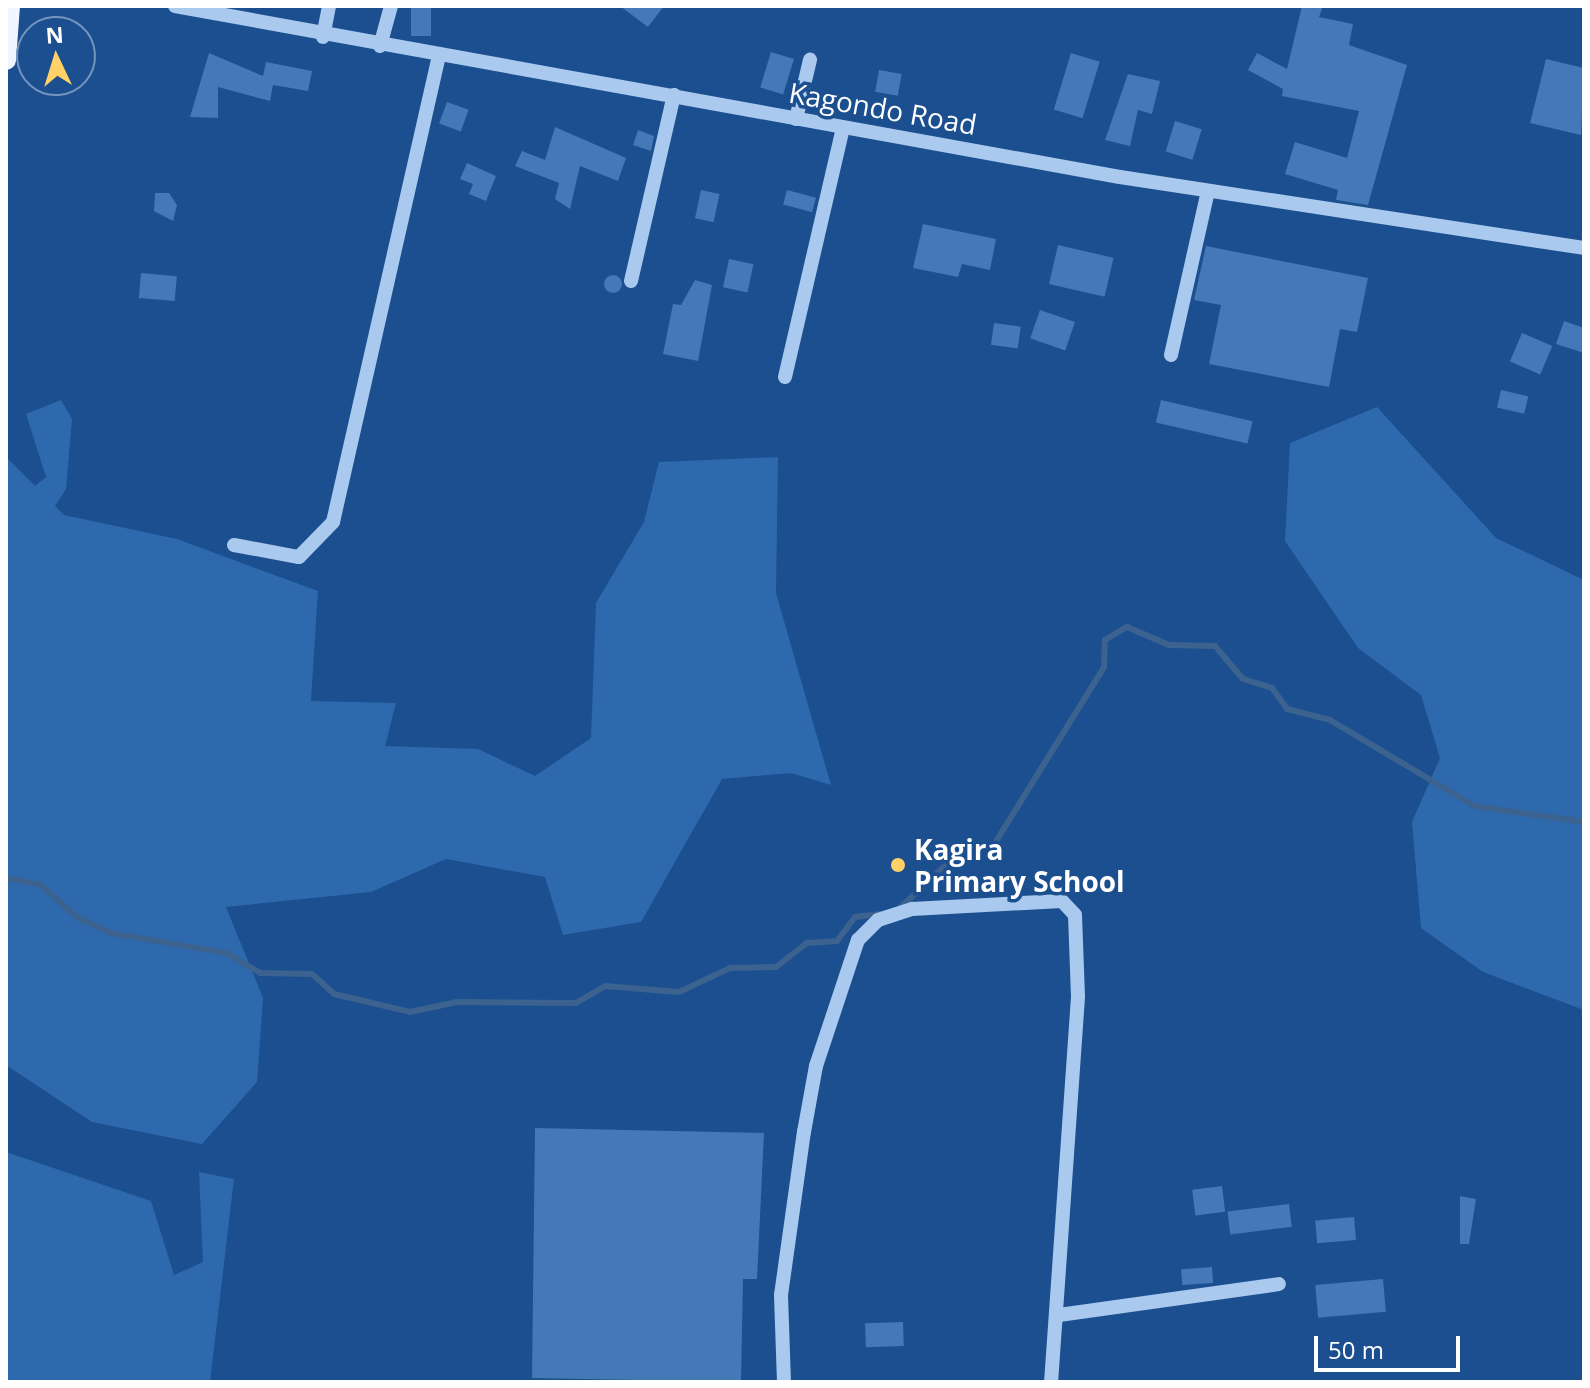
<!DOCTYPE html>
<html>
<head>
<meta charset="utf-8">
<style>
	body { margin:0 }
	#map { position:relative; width:1590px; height:1388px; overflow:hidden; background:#1b4f8f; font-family:"Open Sans",sans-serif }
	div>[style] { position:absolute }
	.green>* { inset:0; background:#2e69ad }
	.stream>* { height:6px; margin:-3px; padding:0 3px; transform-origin:3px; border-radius:3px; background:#3c6290 }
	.building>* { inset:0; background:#4478b7; transform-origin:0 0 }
	.round { border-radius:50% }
	.minor>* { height:14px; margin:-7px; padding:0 7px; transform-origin:7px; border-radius:7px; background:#a9c9ee }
	.major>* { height:20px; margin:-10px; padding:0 10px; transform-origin:10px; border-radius:10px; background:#f0f6ff }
	.dots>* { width:22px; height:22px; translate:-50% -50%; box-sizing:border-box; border:4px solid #1b4f8f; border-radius:50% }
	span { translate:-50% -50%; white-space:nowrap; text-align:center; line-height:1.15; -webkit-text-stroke:7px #1b4f8f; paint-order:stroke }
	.street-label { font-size:28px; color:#fff }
	.poi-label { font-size:28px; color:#fff; font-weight:700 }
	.left { translate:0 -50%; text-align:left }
	.frame { position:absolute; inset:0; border:8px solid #fff; pointer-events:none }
	.north { position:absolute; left:16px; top:16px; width:80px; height:80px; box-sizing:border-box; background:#1b4f8f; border:2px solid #7695bc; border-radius:50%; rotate:356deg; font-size:22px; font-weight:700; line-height:32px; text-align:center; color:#fff }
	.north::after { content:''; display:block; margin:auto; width:28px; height:36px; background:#ffd166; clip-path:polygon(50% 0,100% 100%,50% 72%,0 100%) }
	.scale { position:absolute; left:1314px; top:1336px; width:146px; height:36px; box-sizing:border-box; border:4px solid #fff; border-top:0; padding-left:10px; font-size:24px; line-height:28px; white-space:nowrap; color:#fff; -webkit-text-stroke:6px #1b4f8f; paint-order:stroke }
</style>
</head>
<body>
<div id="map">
	<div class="green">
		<div style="clip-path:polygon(61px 400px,72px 419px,66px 489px,55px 506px,64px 515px,177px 539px,318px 591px,311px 701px,396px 703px,385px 746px,478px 749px,535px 776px,591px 738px,596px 603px,644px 522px,659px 462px,778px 457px,776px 593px,831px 785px,791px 773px,722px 779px,641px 922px,563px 935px,545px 877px,446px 859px,371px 892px,226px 907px,263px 998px,257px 1082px,202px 1144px,92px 1122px,6px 1065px,6px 457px,35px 486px,46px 477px,26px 414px)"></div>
		<div style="clip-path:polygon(1377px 407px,1496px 538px,1584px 580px,1584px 1010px,1483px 972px,1421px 928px,1412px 822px,1440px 758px,1421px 695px,1358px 648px,1285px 541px,1290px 443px)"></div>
		<div style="clip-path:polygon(6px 1152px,151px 1201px,174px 1275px,203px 1262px,199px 1172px,234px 1179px,210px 1382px,6px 1382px)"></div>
	</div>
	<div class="stream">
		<div style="left:6px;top:878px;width:36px;rotate:11deg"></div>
		<div style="left:41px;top:885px;width:50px;rotate:41.7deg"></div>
		<div style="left:78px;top:918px;width:36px;rotate:24deg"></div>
		<div style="left:111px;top:933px;width:117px;rotate:9.9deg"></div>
		<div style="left:226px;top:953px;width:39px;rotate:30deg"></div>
		<div style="left:260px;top:973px;width:52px;rotate:1.1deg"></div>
		<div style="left:312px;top:974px;width:30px;rotate:42deg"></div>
		<div style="left:334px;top:994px;width:78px;rotate:13.3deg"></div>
		<div style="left:410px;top:1012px;width:48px;rotate:-12deg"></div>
		<div style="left:457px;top:1002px;width:119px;rotate:0.5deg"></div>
		<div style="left:576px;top:1003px;width:34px;rotate:-30deg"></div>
		<div style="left:605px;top:986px;width:74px;rotate:4.6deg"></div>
		<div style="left:679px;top:992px;width:56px;rotate:-25.2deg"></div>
		<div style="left:730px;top:968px;width:46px;rotate:-1.2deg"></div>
		<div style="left:776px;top:967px;width:39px;rotate:-38deg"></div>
		<div style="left:807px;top:943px;width:30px;rotate:-4deg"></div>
		<div style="left:837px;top:941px;width:30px;rotate:-53deg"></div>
		<div style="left:855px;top:917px;width:25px;rotate:-7deg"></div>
		<div style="left:901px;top:907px;width:67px;rotate:-43.2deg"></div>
		<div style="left:950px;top:861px;width:48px;rotate:-21.8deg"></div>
		<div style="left:995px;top:843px;width:207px;rotate:-58.2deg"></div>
		<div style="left:1104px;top:667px;width:27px;rotate:-88deg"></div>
		<div style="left:1105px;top:640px;width:26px;rotate:-31deg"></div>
		<div style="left:1127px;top:627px;width:46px;rotate:23.2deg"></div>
		<div style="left:1169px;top:645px;width:46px;rotate:1.2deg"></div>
		<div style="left:1215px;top:646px;width:43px;rotate:49.7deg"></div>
		<div style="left:1243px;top:679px;width:30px;rotate:17deg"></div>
		<div style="left:1272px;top:688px;width:26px;rotate:54deg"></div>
		<div style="left:1287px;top:709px;width:44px;rotate:14.3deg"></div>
		<div style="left:1330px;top:720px;width:168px;rotate:30.8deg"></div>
		<div style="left:1474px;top:806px;width:111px;rotate:8.3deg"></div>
	</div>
	<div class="building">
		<div style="left:411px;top:6px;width:20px;height:30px"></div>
		<div style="clip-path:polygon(620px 6px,664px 6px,648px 27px)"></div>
		<div style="clip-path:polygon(1302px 6px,1323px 6px,1319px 17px,1353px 24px,1349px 45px,1407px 65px,1368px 205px,1336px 200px,1338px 190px,1285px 174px,1295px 142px,1347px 158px,1359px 111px,1282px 96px,1283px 89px,1248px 70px,1257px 53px,1287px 69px)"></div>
		<div style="left:771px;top:52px;width:24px;height:37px;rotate:17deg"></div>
		<div style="clip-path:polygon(209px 53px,263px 76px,266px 62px,312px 71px,308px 91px,273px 85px,270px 101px,218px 87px,218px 118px,190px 117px)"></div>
		<div style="left:1071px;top:53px;width:30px;height:59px;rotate:17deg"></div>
		<div style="clip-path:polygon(1546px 59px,1584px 68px,1581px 135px,1530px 123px)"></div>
		<div style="left:879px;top:70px;width:23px;height:22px;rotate:10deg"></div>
		<div style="clip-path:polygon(1128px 74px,1160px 81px,1152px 114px,1138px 110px,1130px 146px,1105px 140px)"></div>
		<div style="left:447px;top:102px;width:23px;height:23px;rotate:20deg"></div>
		<div style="left:1175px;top:121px;width:28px;height:32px;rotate:17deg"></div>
		<div style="clip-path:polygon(555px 127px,626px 158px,618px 181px,580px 166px,570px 209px,555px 199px,559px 183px,515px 166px,522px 151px,545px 160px)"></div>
		<div style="clip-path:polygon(638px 130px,654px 136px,651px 151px,633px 145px)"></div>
		<div style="clip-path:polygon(467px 163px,496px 176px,486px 201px,469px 194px,473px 184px,460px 179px)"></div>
		<div style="left:701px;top:190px;width:19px;height:29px;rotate:12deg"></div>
		<div style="left:787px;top:190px;width:30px;height:15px;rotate:15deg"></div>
		<div style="clip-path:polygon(155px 193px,169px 193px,177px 205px,173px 221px,154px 211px)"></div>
		<div style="clip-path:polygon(923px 224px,996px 239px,990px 270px,962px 264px,958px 277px,913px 268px)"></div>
		<div style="left:1058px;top:245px;width:57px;height:40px;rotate:13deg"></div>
		<div style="clip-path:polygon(1206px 246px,1368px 278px,1357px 332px,1340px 329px,1329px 387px,1209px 364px,1221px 305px,1194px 300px)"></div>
		<div style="left:729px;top:259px;width:25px;height:29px;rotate:12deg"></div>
		<div style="left:141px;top:273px;width:36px;height:25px;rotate:5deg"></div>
		<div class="round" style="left:604px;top:275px;width:18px;height:18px"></div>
		<div style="clip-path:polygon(695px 280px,712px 285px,698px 361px,663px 354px,673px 304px,681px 305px)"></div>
		<div style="left:1040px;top:310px;width:37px;height:30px;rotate:19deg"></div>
		<div style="clip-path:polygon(1564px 321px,1584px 328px,1584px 353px,1556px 344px)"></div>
		<div style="left:994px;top:323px;width:27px;height:22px;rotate:8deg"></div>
		<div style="left:1522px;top:333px;width:33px;height:31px;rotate:23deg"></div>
		<div style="left:1501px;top:390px;width:28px;height:18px;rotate:13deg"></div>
		<div style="left:1161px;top:400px;width:94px;height:23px;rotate:13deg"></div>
		<div style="clip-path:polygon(535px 1128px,764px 1133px,757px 1279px,743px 1279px,741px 1382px,532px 1378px)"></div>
		<div style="left:1222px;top:1186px;width:26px;height:30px;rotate:83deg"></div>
		<div style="clip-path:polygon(1460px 1196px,1476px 1199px,1469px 1244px,1460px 1244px)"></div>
		<div style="left:1289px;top:1204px;width:23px;height:62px;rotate:83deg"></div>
		<div style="left:1354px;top:1217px;width:23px;height:39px;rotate:85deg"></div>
		<div style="left:1212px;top:1267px;width:16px;height:31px;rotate:86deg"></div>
		<div style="left:1383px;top:1279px;width:33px;height:68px;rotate:85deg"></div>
		<div style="left:903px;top:1322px;width:24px;height:38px;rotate:88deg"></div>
	</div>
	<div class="minor">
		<div style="left:175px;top:6px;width:960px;rotate:10.26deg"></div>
		<div style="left:1120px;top:177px;width:469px;rotate:8.7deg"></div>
		<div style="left:323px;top:37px;width:32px;rotate:-79deg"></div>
		<div style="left:380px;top:46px;width:41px;rotate:-74.6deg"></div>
		<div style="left:796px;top:119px;width:61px;rotate:-76.7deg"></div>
		<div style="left:631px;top:281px;width:191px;rotate:-77deg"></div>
		<div style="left:1171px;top:355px;width:168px;rotate:-77.3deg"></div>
		<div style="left:785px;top:377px;width:256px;rotate:-76.9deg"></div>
		<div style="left:234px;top:545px;width:66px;rotate:10.5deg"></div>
		<div style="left:299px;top:557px;width:49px;rotate:-45.8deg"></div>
		<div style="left:333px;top:522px;width:480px;rotate:-77.2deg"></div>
		<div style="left:1059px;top:1315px;width:222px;rotate:-8deg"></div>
		<div style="left:784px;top:1382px;width:87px;rotate:-92deg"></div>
		<div style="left:781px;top:1295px;width:165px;rotate:-82deg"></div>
		<div style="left:804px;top:1132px;width:67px;rotate:-79.7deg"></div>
		<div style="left:816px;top:1066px;width:133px;rotate:-71.6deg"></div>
		<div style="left:858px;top:940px;width:28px;rotate:-45deg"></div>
		<div style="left:878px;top:920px;width:36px;rotate:-18deg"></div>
		<div style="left:912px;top:909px;width:150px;rotate:-3.1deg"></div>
		<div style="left:1062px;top:901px;width:19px;rotate:47deg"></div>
		<div style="left:1075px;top:915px;width:82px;rotate:87.9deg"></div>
		<div style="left:1078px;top:997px;width:386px;rotate:94deg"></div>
	</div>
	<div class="major">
		<div style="left:6px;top:60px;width:54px;rotate:-85.8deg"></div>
	</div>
	<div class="dots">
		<div style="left:898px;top:865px;background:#ffd166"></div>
	</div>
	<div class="street-label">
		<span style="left:883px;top:108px;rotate:10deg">Kagondo Road</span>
	</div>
	<div class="poi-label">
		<span class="left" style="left:914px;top:865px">Kagira<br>Primary School</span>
	</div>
	<div class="frame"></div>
	<div class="north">N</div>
	<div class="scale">50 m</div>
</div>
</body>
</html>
